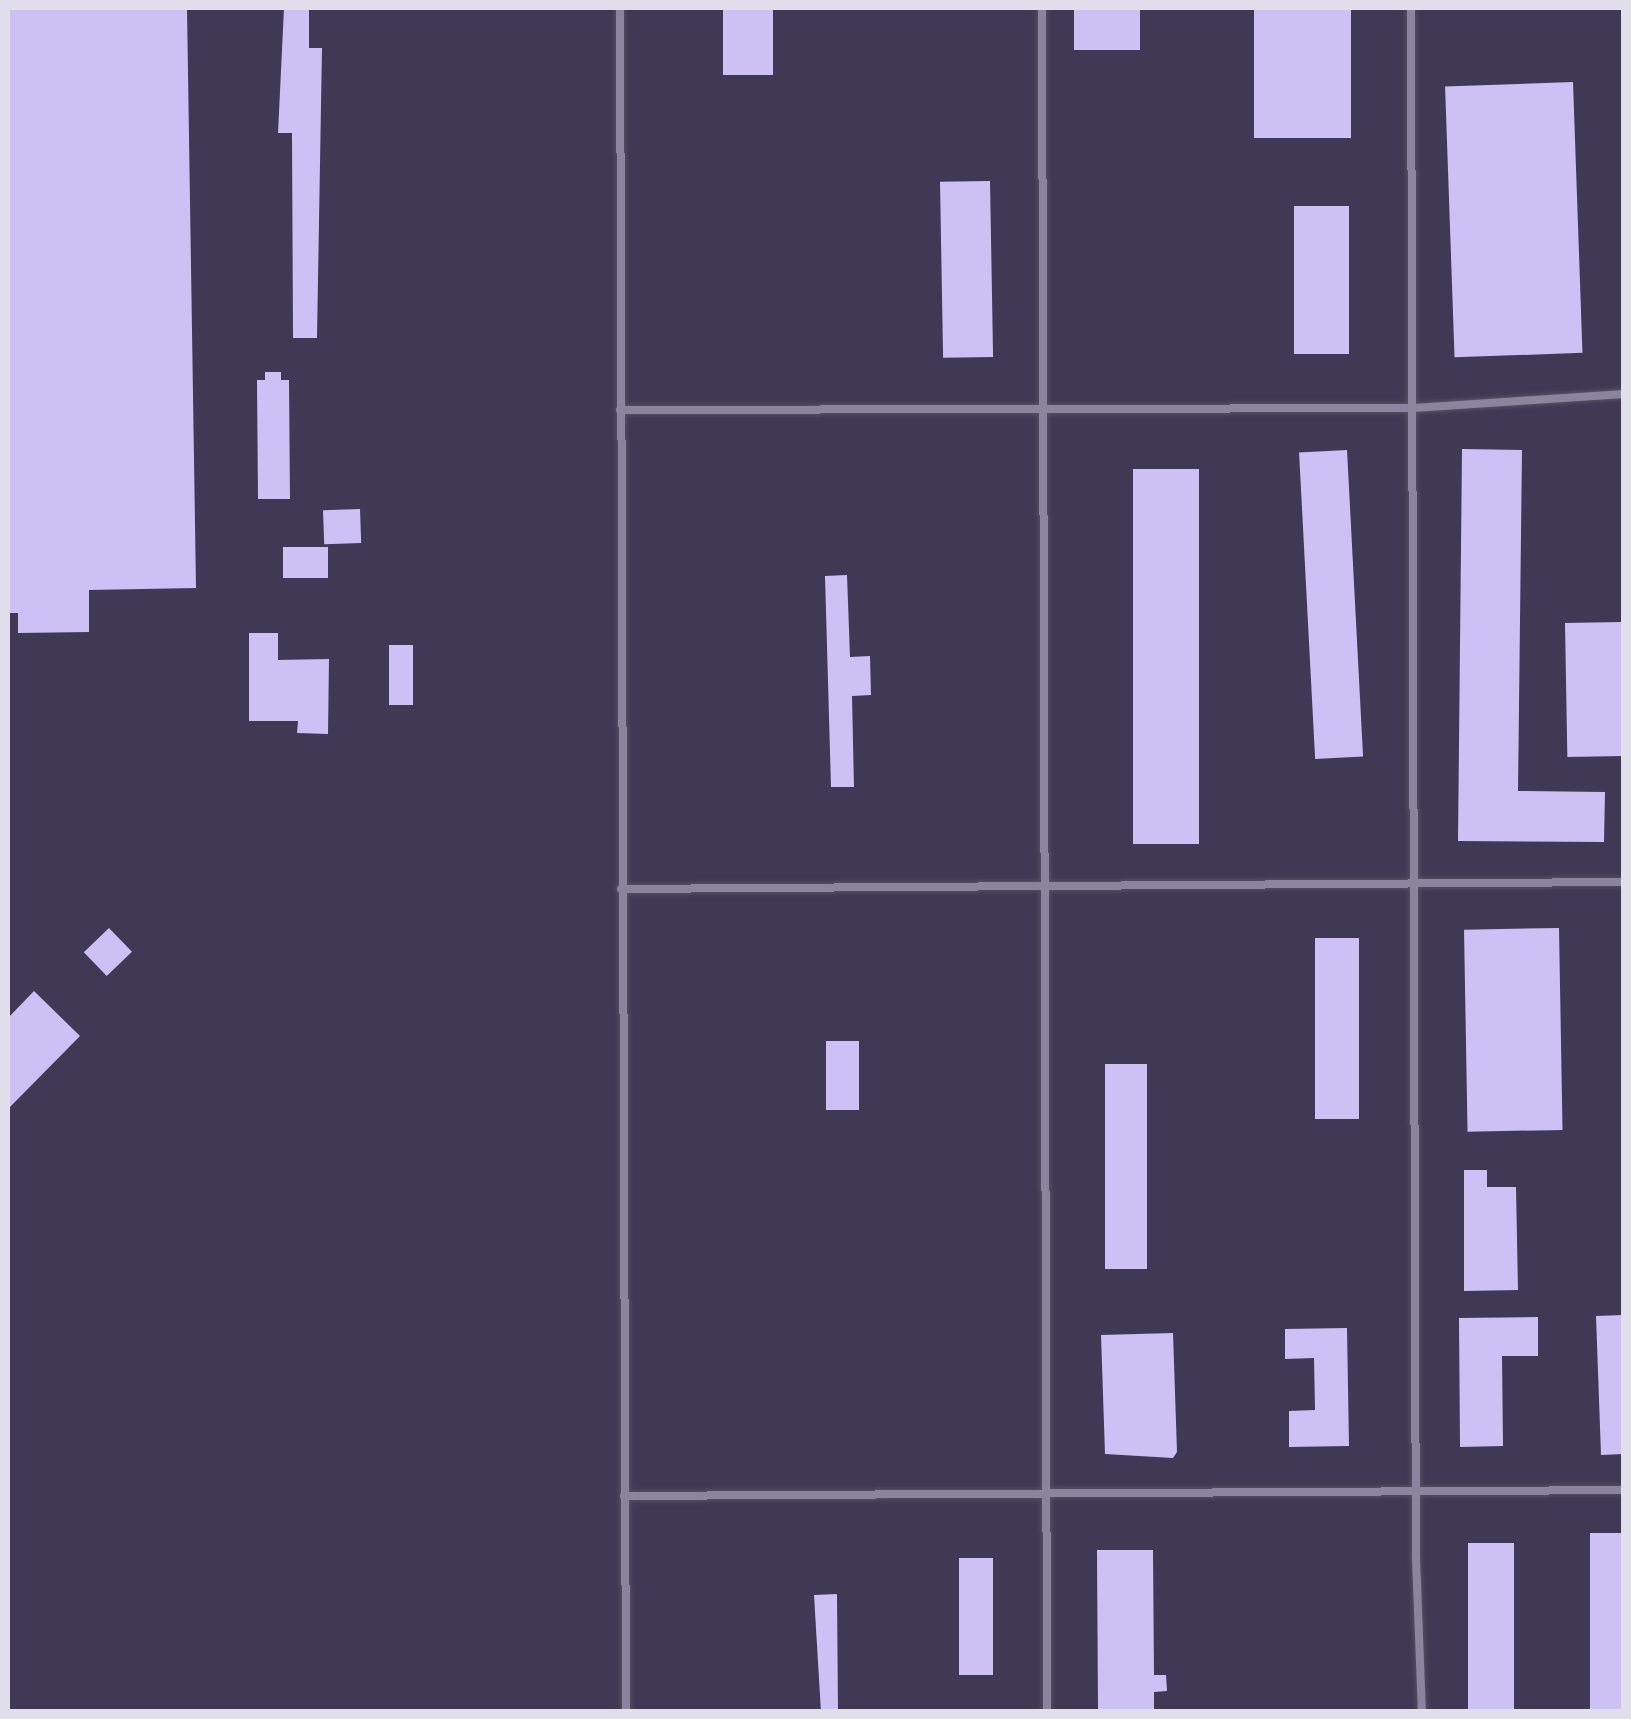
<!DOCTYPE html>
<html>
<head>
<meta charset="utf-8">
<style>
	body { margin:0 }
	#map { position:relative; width:1631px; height:1719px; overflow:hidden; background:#383248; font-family:"IBM Plex Sans",sans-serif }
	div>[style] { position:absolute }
	.built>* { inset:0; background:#403955; transform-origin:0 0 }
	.building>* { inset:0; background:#cdc0f5; transform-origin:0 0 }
	.roads { filter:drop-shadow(0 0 2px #565163) drop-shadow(0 0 2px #565163) }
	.lane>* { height:8px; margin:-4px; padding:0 4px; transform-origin:4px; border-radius:4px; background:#8a849e }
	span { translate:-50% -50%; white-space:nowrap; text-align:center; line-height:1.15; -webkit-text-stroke:10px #1e1c26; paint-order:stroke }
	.frame { position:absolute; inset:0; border:10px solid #e2dfed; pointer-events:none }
</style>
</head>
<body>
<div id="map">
	<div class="built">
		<div style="left:8px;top:8px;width:1615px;height:1704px"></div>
	</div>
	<div class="building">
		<div style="clip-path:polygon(8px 8px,187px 8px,196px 588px,89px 590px,89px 632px,18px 633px,18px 613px,8px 613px)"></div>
		<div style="clip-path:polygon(284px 8px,309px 8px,309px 48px,322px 48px,317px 338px,293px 338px,292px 133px,278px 133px)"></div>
		<div style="left:723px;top:8px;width:50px;height:67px"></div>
		<div style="left:1074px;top:8px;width:66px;height:42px"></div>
		<div style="left:1254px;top:8px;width:97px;height:130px"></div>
		<div style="left:1573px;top:82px;width:271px;height:128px;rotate:88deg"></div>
		<div style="left:990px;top:181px;width:176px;height:50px;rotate:89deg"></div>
		<div style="left:1294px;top:206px;width:55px;height:148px"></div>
		<div style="clip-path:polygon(265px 372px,281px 372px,281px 380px,289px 380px,290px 499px,258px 499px,257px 380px,265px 380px)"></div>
		<div style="clip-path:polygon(1462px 449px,1522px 450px,1518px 791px,1605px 792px,1604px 842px,1458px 841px)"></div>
		<div style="left:1347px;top:450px;width:307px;height:48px;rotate:87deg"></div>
		<div style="left:1133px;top:469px;width:66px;height:375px"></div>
		<div style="left:360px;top:509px;width:34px;height:37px;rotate:88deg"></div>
		<div style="left:283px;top:547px;width:45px;height:31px"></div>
		<div style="clip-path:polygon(847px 575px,850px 657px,870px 656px,871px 695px,852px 696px,854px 787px,831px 787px,825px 576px)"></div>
		<div style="left:1621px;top:622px;width:134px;height:56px;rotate:89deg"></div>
		<div style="clip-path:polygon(249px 633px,278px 633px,278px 660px,329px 659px,328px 734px,297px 733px,298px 721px,249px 721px)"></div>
		<div style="left:389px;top:645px;width:24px;height:60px"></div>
		<div style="left:109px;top:928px;width:33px;height:35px;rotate:46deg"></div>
		<div style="left:1559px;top:928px;width:202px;height:95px;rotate:89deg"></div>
		<div style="left:1315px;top:938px;width:44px;height:181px"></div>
		<div style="clip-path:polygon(34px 991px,80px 1036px,8px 1109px,8px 1018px)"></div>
		<div style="left:826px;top:1041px;width:33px;height:69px"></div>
		<div style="left:1105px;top:1064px;width:42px;height:205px"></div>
		<div style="clip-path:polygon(1464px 1170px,1487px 1170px,1487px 1187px,1516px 1187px,1518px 1290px,1464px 1291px)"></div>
		<div style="clip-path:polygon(1624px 1315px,1624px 1454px,1601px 1455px,1596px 1316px)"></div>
		<div style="clip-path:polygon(1538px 1317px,1538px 1356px,1502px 1356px,1503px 1446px,1460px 1447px,1459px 1318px)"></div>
		<div style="clip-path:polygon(1347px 1328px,1349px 1446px,1289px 1447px,1289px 1411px,1315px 1410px,1314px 1358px,1285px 1359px,1285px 1329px)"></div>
		<div style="clip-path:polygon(1173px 1333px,1177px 1452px,1173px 1458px,1105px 1454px,1101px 1335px)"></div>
		<div style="left:1590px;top:1533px;width:34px;height:179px"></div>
		<div style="left:1468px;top:1543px;width:46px;height:169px"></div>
		<div style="clip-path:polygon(1097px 1550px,1153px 1550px,1154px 1675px,1166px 1675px,1167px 1691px,1154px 1692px,1154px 1712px,1098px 1712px)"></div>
		<div style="left:959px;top:1558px;width:34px;height:117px"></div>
		<div style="clip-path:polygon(837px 1594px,838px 1712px,821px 1712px,814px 1595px)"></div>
	</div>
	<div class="roads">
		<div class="lane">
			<div style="left:620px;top:8px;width:1704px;rotate:89.8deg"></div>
			<div style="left:1042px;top:8px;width:1704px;rotate:89.83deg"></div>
			<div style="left:1411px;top:8px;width:1550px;rotate:89.82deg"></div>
			<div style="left:1416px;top:1558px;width:154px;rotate:87.8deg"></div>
			<div style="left:620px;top:410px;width:794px;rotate:-0.14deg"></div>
			<div style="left:1414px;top:408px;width:210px;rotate:-3.8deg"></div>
			<div style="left:621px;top:889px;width:1003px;rotate:-0.4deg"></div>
			<div style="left:624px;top:1496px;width:1000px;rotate:-0.34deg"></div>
		</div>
	</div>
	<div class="frame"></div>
</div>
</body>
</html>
